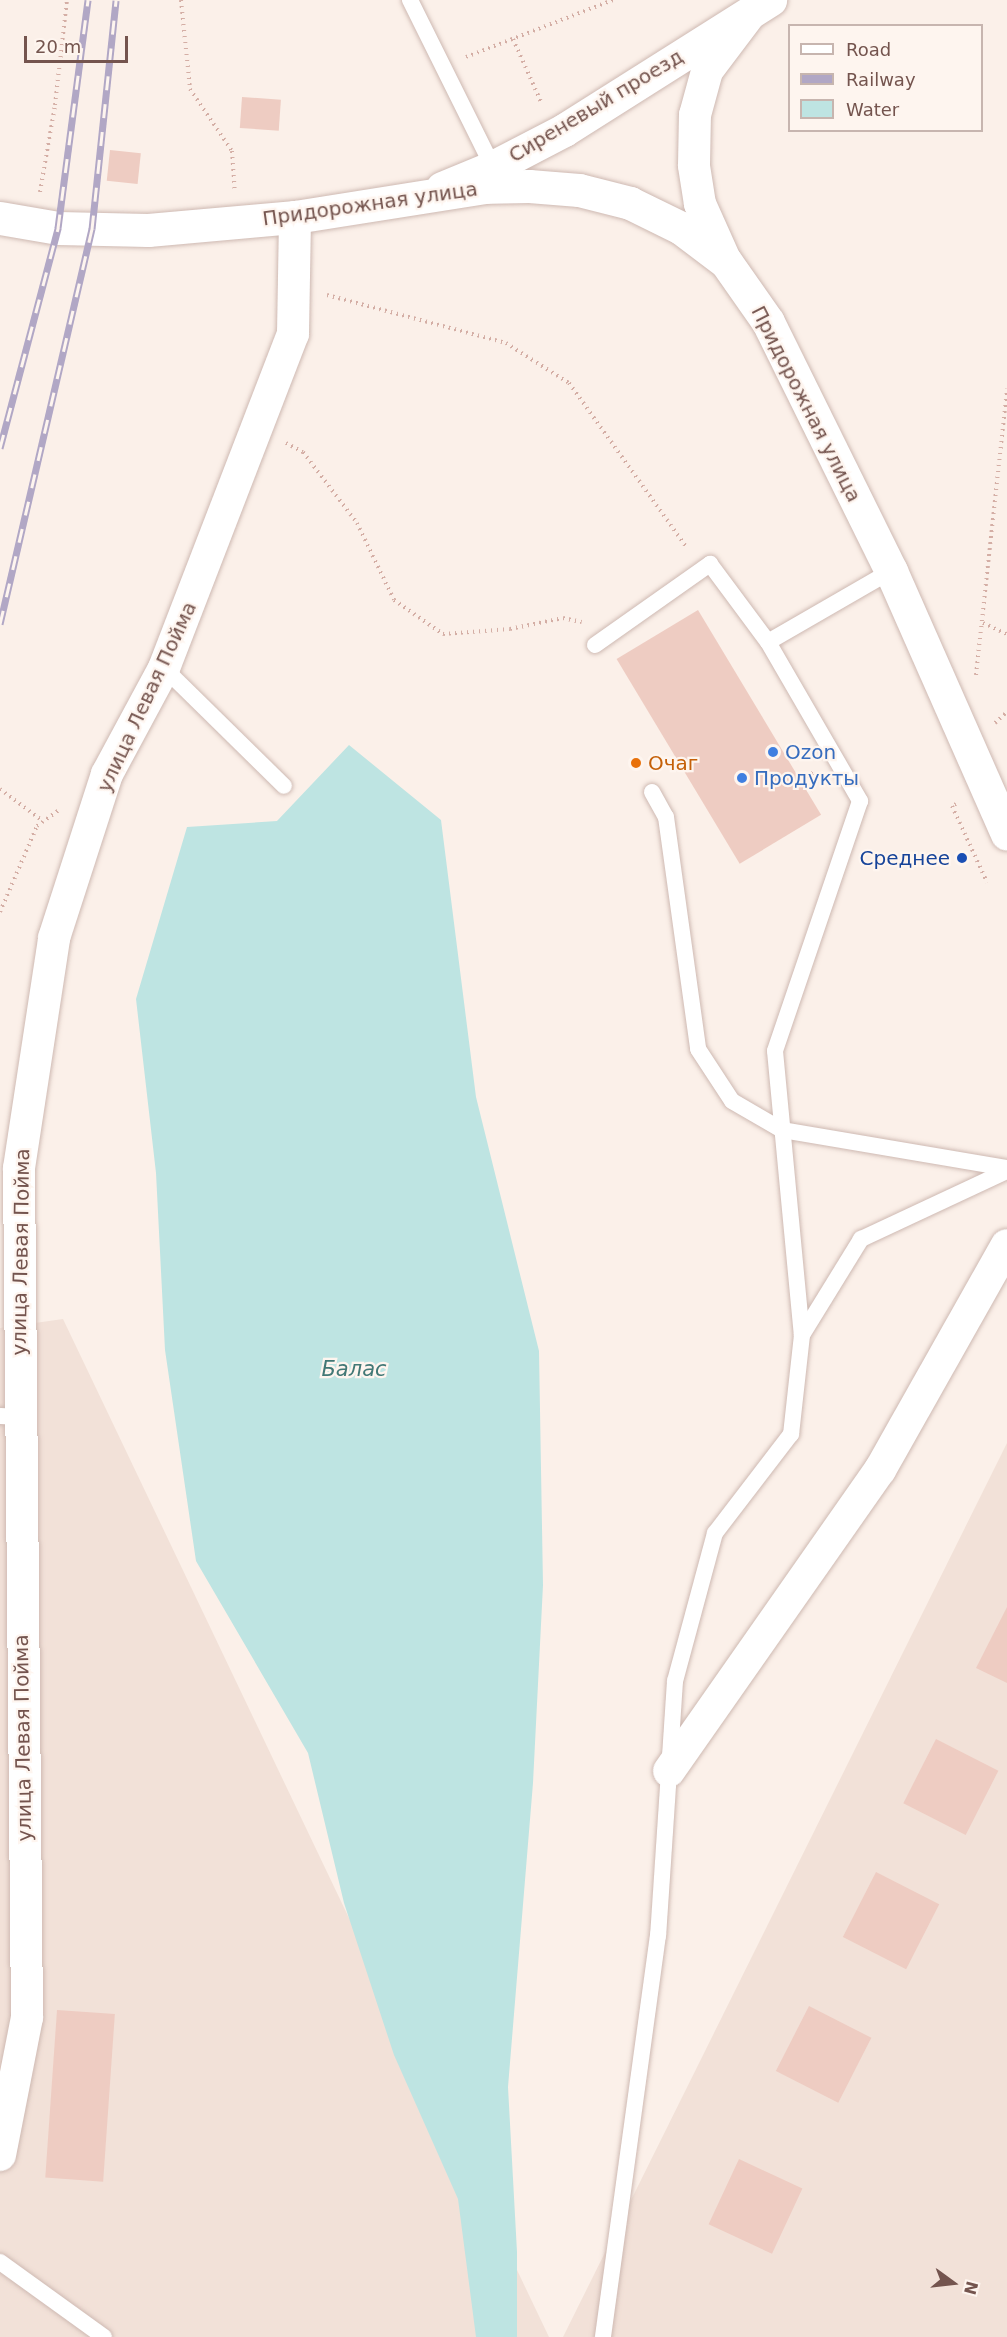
<!DOCTYPE html>
<html>
<head>
<meta charset="utf-8">
<style>
	body { margin:0 }
	#map { position:relative; width:1007px; height:2337px; overflow:hidden; background:#fbf0e9; font-family:"DejaVu Sans",sans-serif }
	div>[style] { position:absolute }
	.residential>* { inset:0; background:#f2e1d8 }
	.water>* { inset:0; background:#bee4e2 }
	.building>* { inset:0; background:#eeccc2; transform-origin:0 0 }
	.path>* { height:4px; margin-top:-2px; transform-origin:0; background:repeating-linear-gradient(90deg,#d4aea5 0 1.5px,transparent 0 6px) }
	.roads { filter:drop-shadow(0 0 2px #ceb9b2) drop-shadow(0 0 2px #ceb9b2) }
	.service>* { height:16px; margin:-8px; padding:0 8px; transform-origin:8px; border-radius:8px; background:#fff }
	.minor>* { height:32px; margin:-16px; padding:0 16px; transform-origin:16px; border-radius:16px; background:#fff }
	.tertiary>* { height:33px; margin:-16.5px; padding:0 16.5px; transform-origin:16.5px; border-radius:16.5px; background:#fff }
	.secondary>* { height:33px; margin:-16.5px; padding:0 16.5px; transform-origin:16.5px; border-radius:16.5px; background:#fff }
	.rail>* { height:7px; margin-top:-3.5px; transform-origin:0; background:repeating-linear-gradient(90deg,#fef5ef 0 14px,#b1a7c5 0 28px); box-sizing:border-box; border-block:2px solid #b1a7c5 }
	.dots>* { width:16px; height:16px; translate:-50% -50%; box-sizing:border-box; border:3px solid #fef5ef; border-radius:50% }
	span { translate:-50% -50%; white-space:nowrap; text-align:center; line-height:1.15; -webkit-text-stroke:4.5px #fef5ef; paint-order:stroke }
	.street-label { font-size:20px; color:#74544e }
	.shop-label { font-size:20px; color:#366cbe }
	.left { translate:0 -50%; text-align:left }
	.food-label { font-size:20px; color:#c56008 }
	.transit-label { font-size:20px; color:#164399 }
	.right { translate:-100% -50%; text-align:right }
	.water-label { font-size:21px; color:#427876; font-style:italic }
	.legend { position:absolute; left:788px; top:24px; width:195px; height:108px; box-sizing:border-box; background:#fef5ef; border:2px solid #c7b5af; margin:0; padding:8px 10px; list-style:none; font-size:18px; color:#74544e }
	.legend li { display:flex; align-items:center; gap:12px; height:30px }
	.legend b { width:30px; border:2px solid #c7b5af }
	.north { position:absolute; left:923px; top:2253px; width:60px; height:60px; -webkit-text-stroke:4px #fef5ef; paint-order:stroke; rotate:105deg; font-size:16px; font-weight:700; line-height:24px; text-align:center; color:#74544e }
	.north::after { content:''; display:block; margin:auto; width:21px; height:27px; background:#74544e; clip-path:polygon(50% 0,100% 100%,50% 72%,0 100%) }
	.scale { position:absolute; left:24px; top:36px; width:104px; height:27px; box-sizing:border-box; border:3px solid #74544e; border-top:0; padding-left:8px; font-size:18px; line-height:21px; white-space:nowrap; color:#74544e; -webkit-text-stroke:4px #fef5ef; paint-order:stroke }
</style>
</head>
<body>
<div id="map">
	<div class="residential">
		<div style="clip-path:polygon(63px 1319px,549px 2337px,0 2337px,0 1328px)"></div>
		<div style="clip-path:polygon(1007px 1443px,1007px 2337px,563px 2337px)"></div>
	</div>
	<div class="water">
		<div style="clip-path:polygon(349px 745px,441px 820px,476px 1097px,539px 1351px,543px 1585px,533px 1783px,508px 2087px,517px 2252px,517px 2337px,476px 2337px,458px 2199px,394px 2055px,344px 1903px,308px 1753px,196px 1561px,165px 1350px,156px 1173px,136px 999px,187px 827px,277px 821px)"></div>
	</div>
	<div class="building">
		<div style="left:242px;top:97px;width:39px;height:31px;rotate:4deg"></div>
		<div style="left:110px;top:150px;width:31px;height:31px;rotate:6deg"></div>
		<div style="left:698px;top:610px;width:239px;height:95px;rotate:59deg"></div>
		<div style="clip-path:polygon(1007px 1607px,1007px 1683px,976px 1668px)"></div>
		<div style="left:936px;top:1739px;width:70px;height:72px;rotate:27deg"></div>
		<div style="left:876px;top:1872px;width:71px;height:73px;rotate:27deg"></div>
		<div style="left:809px;top:2006px;width:70px;height:73px;rotate:27deg"></div>
		<div style="left:57px;top:2010px;width:58px;height:168px;rotate:4deg"></div>
		<div style="left:739px;top:2159px;width:70px;height:72px;rotate:25deg"></div>
	</div>
	<div class="path">
		<div style="left:181px;top:0;width:89px;rotate:84.2deg"></div>
		<div style="left:190px;top:89px;width:75px;rotate:55.9deg"></div>
		<div style="left:232px;top:151px;width:39px;rotate:86deg"></div>
		<div style="left:513px;top:39px;width:71px;rotate:66deg"></div>
		<div style="left:466px;top:57px;width:158px;rotate:-21.2deg"></div>
		<div style="left:40px;top:192px;width:88px;rotate:-80.2deg"></div>
		<div style="left:55px;top:105px;width:106px;rotate:-83.5deg"></div>
		<div style="left:327px;top:295px;width:185px;rotate:15deg"></div>
		<div style="left:506px;top:343px;width:75px;rotate:32.4deg"></div>
		<div style="left:569px;top:383px;width:203px;rotate:54.4deg"></div>
		<div style="left:286px;top:443px;width:19px;rotate:28deg"></div>
		<div style="left:303px;top:452px;width:89px;rotate:52.7deg"></div>
		<div style="left:357px;top:523px;width:85px;rotate:64.3deg"></div>
		<div style="left:394px;top:600px;width:60px;rotate:34.8deg"></div>
		<div style="left:443px;top:634px;width:67px;rotate:-4.3deg"></div>
		<div style="left:510px;top:629px;width:54px;rotate:-11.7deg"></div>
		<div style="left:563px;top:618px;width:19px;rotate:12deg"></div>
		<div style="left:983px;top:623px;width:26px;rotate:25deg"></div>
		<div style="left:976px;top:675px;width:288px;rotate:-83.8deg"></div>
		<div style="left:995px;top:723px;width:16px;rotate:-43deg"></div>
		<div style="left:801px;top:779px;width:15px;rotate:-28deg"></div>
		<div style="left:0;top:789px;width:54px;rotate:36.7deg"></div>
		<div style="left:956px;top:804px;width:4px;rotate:153deg"></div>
		<div style="left:952px;top:806px;width:84px;rotate:65.3deg"></div>
		<div style="left:0;top:912px;width:94px;rotate:-66.7deg"></div>
		<div style="left:37px;top:826px;width:27px;rotate:-36deg"></div>
	</div>
	<div class="roads">
		<div class="service">
			<div style="left:410px;top:0;width:186px;rotate:63.6deg"></div>
			<div style="left:768px;top:642px;width:142px;rotate:-30deg"></div>
			<div style="left:595px;top:645px;width:141px;rotate:-35.2deg"></div>
			<div style="left:710px;top:564px;width:97px;rotate:53.4deg"></div>
			<div style="left:768px;top:642px;width:184px;rotate:59.9deg"></div>
			<div style="left:860px;top:801px;width:264px;rotate:108.8deg"></div>
			<div style="left:775px;top:1051px;width:285px;rotate:84.6deg"></div>
			<div style="left:802px;top:1335px;width:100px;rotate:96.3deg"></div>
			<div style="left:791px;top:1434px;width:125px;rotate:127.5deg"></div>
			<div style="left:715px;top:1533px;width:153px;rotate:105.1deg"></div>
			<div style="left:675px;top:1681px;width:255px;rotate:93.8deg"></div>
			<div style="left:658px;top:1935px;width:406px;rotate:97.8deg"></div>
			<div style="left:164px;top:668px;width:168px;rotate:44.5deg"></div>
			<div style="left:652px;top:792px;width:29px;rotate:61deg"></div>
			<div style="left:666px;top:817px;width:234px;rotate:82.1deg"></div>
			<div style="left:698px;top:1049px;width:62px;rotate:56.8deg"></div>
			<div style="left:732px;top:1101px;width:58px;rotate:30.1deg"></div>
			<div style="left:782px;top:1130px;width:228px;rotate:9.6deg"></div>
			<div style="left:802px;top:1335px;width:113px;rotate:-58.4deg"></div>
			<div style="left:861px;top:1239px;width:161px;rotate:-25deg"></div>
			<div style="left:0;top:1416px;width:19px;rotate:3deg"></div>
			<div style="left:0;top:2262px;width:128px;rotate:35.8deg"></div>
		</div>
		<div class="minor">
			<div style="left:726px;top:262px;width:64px;rotate:-114.1deg"></div>
			<div style="left:700px;top:204px;width:39px;rotate:-99deg"></div>
			<div style="left:694px;top:165px;width:50px;rotate:-88.9deg"></div>
			<div style="left:695px;top:115px;width:46px;rotate:-74.7deg"></div>
			<div style="left:707px;top:71px;width:70px;rotate:-53.1deg"></div>
			<div style="left:669px;top:1771px;width:368px;rotate:-55deg"></div>
			<div style="left:880px;top:1470px;width:258px;rotate:-60.6deg"></div>
			<div style="left:0;top:2155px;width:140px;rotate:-78.9deg"></div>
			<div style="left:27px;top:2018px;width:850px;rotate:-90.54deg"></div>
			<div style="left:19px;top:1168px;width:233px;rotate:-81.3deg"></div>
			<div style="left:54px;top:938px;width:172px;rotate:-72.1deg"></div>
			<div style="left:107px;top:774px;width:120px;rotate:-61.7deg"></div>
			<div style="left:164px;top:668px;width:358px;rotate:-68.9deg"></div>
			<div style="left:293px;top:334px;width:117px;rotate:-89deg"></div>
		</div>
		<div class="tertiary">
			<div style="left:442px;top:188px;width:55px;rotate:-22.4deg"></div>
			<div style="left:493px;top:167px;width:80px;rotate:-27.5deg"></div>
			<div style="left:564px;top:130px;width:244px;rotate:-32.3deg"></div>
		</div>
		<div class="secondary">
			<div style="left:0;top:218px;width:59px;rotate:9.8deg"></div>
			<div style="left:58px;top:228px;width:90px;rotate:1.3deg"></div>
			<div style="left:148px;top:230px;width:148px;rotate:-5.1deg"></div>
			<div style="left:295px;top:217px;width:191px;rotate:-9deg"></div>
			<div style="left:484px;top:187px;width:45px;rotate:-1.3deg"></div>
			<div style="left:529px;top:186px;width:50px;rotate:4.6deg"></div>
			<div style="left:579px;top:190px;width:53px;rotate:14.3deg"></div>
			<div style="left:630px;top:203px;width:57px;rotate:26.1deg"></div>
			<div style="left:681px;top:228px;width:56px;rotate:37.1deg"></div>
			<div style="left:726px;top:262px;width:73px;rotate:55deg"></div>
			<div style="left:768px;top:322px;width:278px;rotate:63.7deg"></div>
			<div style="left:891px;top:571px;width:287px;rotate:66.2deg"></div>
		</div>
	</div>
	<div class="rail">
		<div style="left:0;top:448px;width:228px;rotate:-75.2deg"></div>
		<div style="left:58px;top:228px;width:230px;rotate:-82.5deg"></div>
		<div style="left:0;top:624px;width:406px;rotate:-76.9deg"></div>
		<div style="left:92px;top:229px;width:230px;rotate:-84deg"></div>
	</div>
	<div class="dots">
		<div style="left:773px;top:752px;background:#3f7fe0"></div>
		<div style="left:636px;top:763px;background:#e8710a"></div>
		<div style="left:742px;top:778px;background:#3f7fe0"></div>
		<div style="left:962px;top:858px;background:#1a4fb4"></div>
	</div>
	<div class="street-label">
		<span style="left:596px;top:106px;rotate:-31deg">Сиреневый проезд</span>
		<span style="left:370px;top:204px;rotate:-8deg">Придорожная улица</span>
		<span style="left:806px;top:404px;rotate:63deg">Придорожная улица</span>
		<span style="left:147px;top:697px;rotate:-65deg">улица Левая Пойма</span>
		<span style="left:21px;top:1252px;rotate:-89deg">улица Левая Пойма</span>
		<span style="left:23px;top:1738px;rotate:-91deg">улица Левая Пойма</span>
	</div>
	<div class="shop-label">
		<span class="left" style="left:785px;top:752px">Ozon</span>
		<span class="left" style="left:754px;top:778px">Продукты</span>
	</div>
	<div class="food-label">
		<span class="left" style="left:648px;top:763px">Очаг</span>
	</div>
	<div class="transit-label">
		<span class="right" style="left:950px;top:858px">Среднее</span>
	</div>
	<div class="water-label">
		<span style="left:354px;top:1369px">Балас</span>
	</div>
	<ul class="legend">
	<li><b style="height:8px;background:#fff"></b>Road</li>
	<li><b style="height:8px;background:#b1a7c5"></b>Railway</li>
	<li><b style="height:16px;background:#bee4e2"></b>Water</li>
	</ul>
	<div class="north">N</div>
	<div class="scale">20 m</div>
</div>
</body>
</html>
